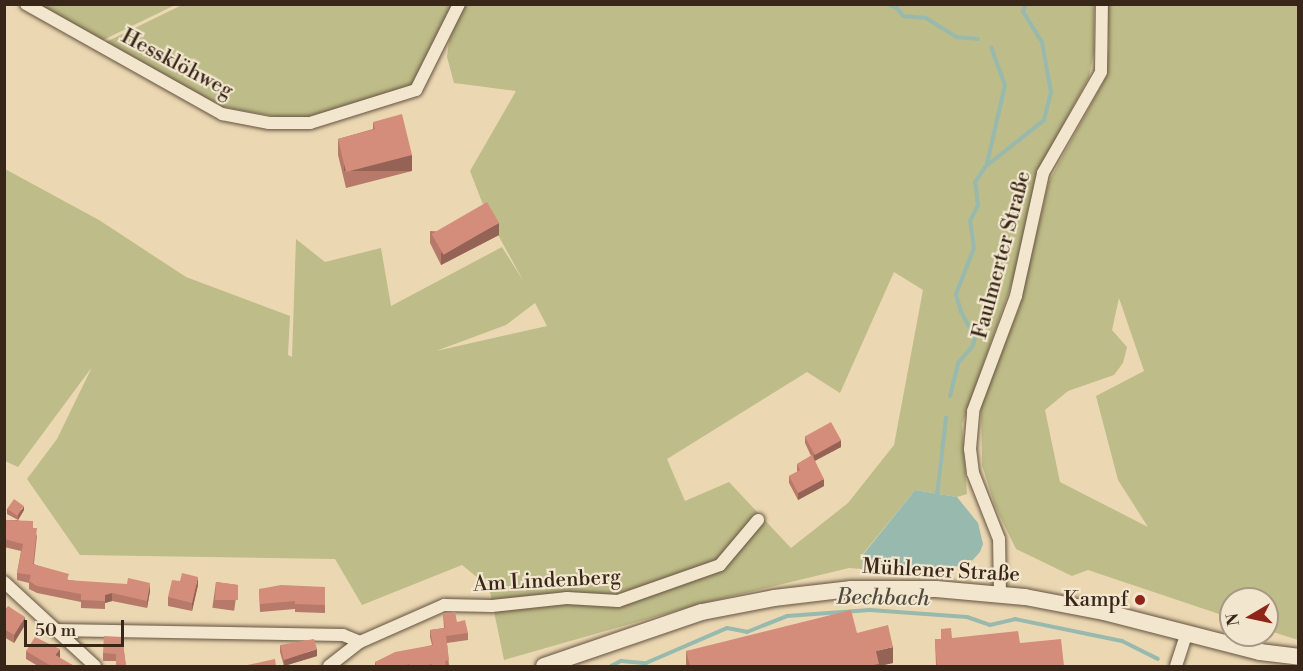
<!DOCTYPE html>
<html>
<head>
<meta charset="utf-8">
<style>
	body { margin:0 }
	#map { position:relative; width:1303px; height:671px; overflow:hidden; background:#ebd8b3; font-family:"Libre Bodoni",serif }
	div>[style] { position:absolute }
	.green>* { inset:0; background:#bebc88 }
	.water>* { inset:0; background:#98b9ae }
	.stream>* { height:4px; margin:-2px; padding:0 2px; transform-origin:2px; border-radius:2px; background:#98b9ae }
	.roads { filter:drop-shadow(0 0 2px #65523f) drop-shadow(0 0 2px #65523f) }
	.street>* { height:12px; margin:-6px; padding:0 6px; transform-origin:6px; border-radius:6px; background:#f2e6ce }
	.secondary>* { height:16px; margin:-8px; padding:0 8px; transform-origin:8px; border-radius:8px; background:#f2e6ce }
	.wall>* { inset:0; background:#b7796a; transform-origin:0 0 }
	.shaded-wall>* { inset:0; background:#956356; transform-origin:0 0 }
	.building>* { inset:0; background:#d58d7b; transform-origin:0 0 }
	.dots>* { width:16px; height:16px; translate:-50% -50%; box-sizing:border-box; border:3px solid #f2e6ce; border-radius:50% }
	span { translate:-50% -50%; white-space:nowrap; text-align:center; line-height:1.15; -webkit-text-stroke:4.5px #f2e6ce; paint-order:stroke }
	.street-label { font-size:21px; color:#382618 }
	.poi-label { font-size:21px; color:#382618 }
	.right { translate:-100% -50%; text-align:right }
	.water-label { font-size:22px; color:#504b3e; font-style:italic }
	.frame { position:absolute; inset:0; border:6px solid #382618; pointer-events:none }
	.north { position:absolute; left:1219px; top:587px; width:60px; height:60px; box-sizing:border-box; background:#f2e6ce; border:2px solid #a89985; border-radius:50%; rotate:261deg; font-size:16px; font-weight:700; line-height:24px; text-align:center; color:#382618 }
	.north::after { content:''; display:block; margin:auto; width:21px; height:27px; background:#8f2418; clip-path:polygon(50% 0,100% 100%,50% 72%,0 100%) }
	.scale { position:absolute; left:24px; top:620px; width:100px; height:27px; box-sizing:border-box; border:3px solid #382618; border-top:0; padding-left:8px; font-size:18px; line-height:21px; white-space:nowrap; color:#382618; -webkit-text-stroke:4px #f2e6ce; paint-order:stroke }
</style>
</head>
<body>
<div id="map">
	<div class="green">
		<div style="clip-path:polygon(34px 5px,175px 5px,101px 41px)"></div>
		<div style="clip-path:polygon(182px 5px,456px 5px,418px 78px,408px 87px,321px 117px,284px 118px,223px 107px,104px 43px)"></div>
		<div style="clip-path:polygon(evenodd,463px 5px,1094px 5px,1094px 52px,1089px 77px,1040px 167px,1014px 277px,962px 424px,967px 494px,957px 497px,915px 490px,862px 555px,862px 569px,849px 568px,704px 603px,504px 660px,489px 587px,462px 565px,362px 605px,335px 559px,80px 555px,27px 479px,57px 439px,92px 367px,18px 467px,5px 461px,5px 169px,99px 220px,186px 277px,290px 316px,288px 355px,292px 357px,296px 239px,325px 262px,381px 248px,391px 306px,502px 247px,524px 282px,487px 215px,470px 171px,516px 91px,454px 83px,447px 57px,449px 41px,463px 5px,894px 272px,923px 290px,894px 445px,848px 503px,791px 548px,729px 482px,685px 501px,667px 459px,807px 372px,840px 393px,894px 272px,463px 5px,535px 303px,547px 326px,436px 351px,506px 325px,535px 303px)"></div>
		<div style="clip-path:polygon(evenodd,1107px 5px,1298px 5px,1298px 640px,1267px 630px,1267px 599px,1231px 599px,1231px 618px,1088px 570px,1072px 576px,1016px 549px,995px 506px,982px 465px,981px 406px,1019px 308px,1049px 181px,1104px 81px,1109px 46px,1107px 5px,1119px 298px,1144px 371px,1096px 396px,1118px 480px,1148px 527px,1060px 482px,1045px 410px,1068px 391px,1114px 375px,1123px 363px,1127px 347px,1112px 330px,1119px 298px)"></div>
	</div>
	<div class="water">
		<div style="clip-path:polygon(915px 490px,957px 497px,978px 523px,983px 544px,980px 552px,970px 563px,959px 566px,888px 573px,862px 569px,862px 556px)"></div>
	</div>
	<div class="stream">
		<div style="left:887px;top:4px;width:11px;rotate:22deg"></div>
		<div style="left:897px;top:8px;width:10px;rotate:53deg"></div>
		<div style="left:903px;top:16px;width:23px;rotate:5deg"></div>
		<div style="left:926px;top:18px;width:36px;rotate:32deg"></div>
		<div style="left:956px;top:37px;width:22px;rotate:5deg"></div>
		<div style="left:987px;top:164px;width:81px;rotate:-77.2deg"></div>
		<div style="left:1005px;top:85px;width:40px;rotate:-110.2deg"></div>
		<div style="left:950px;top:396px;width:34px;rotate:-76deg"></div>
		<div style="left:958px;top:363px;width:23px;rotate:-49deg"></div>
		<div style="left:973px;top:346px;width:9px;rotate:-77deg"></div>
		<div style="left:975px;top:337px;width:29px;rotate:-119deg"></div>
		<div style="left:961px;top:312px;width:19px;rotate:-106deg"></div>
		<div style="left:956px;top:294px;width:49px;rotate:-68.6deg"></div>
		<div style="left:974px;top:248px;width:27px;rotate:-98deg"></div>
		<div style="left:970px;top:221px;width:18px;rotate:-63deg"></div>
		<div style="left:978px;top:205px;width:23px;rotate:-97deg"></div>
		<div style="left:975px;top:182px;width:18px;rotate:-56deg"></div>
		<div style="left:985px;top:167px;width:75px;rotate:-38.5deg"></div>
		<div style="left:1044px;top:120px;width:29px;rotate:-76deg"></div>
		<div style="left:1051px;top:92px;width:51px;rotate:-100.2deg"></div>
		<div style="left:1042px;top:42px;width:36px;rotate:-122deg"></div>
		<div style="left:1023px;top:11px;width:8px;rotate:-67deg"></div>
		<div style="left:937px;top:496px;width:79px;rotate:-83.4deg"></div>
		<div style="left:611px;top:666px;width:11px;rotate:-27deg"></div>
		<div style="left:621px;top:661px;width:25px;rotate:5deg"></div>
		<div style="left:646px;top:663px;width:88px;rotate:-23.4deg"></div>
		<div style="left:727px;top:628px;width:20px;rotate:11deg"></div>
		<div style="left:747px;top:632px;width:43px;rotate:-21.8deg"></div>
		<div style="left:787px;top:616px;width:83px;rotate:-4.1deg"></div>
		<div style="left:870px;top:610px;width:97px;rotate:4.1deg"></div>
		<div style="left:967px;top:617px;width:24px;rotate:19deg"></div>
		<div style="left:990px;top:625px;width:26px;rotate:-13deg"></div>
		<div style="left:1015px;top:619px;width:109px;rotate:11.6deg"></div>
		<div style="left:1122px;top:641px;width:40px;rotate:26.6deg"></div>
	</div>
	<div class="roads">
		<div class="street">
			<div style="left:26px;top:4px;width:225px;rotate:29.3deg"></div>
			<div style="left:222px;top:114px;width:48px;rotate:10.8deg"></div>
			<div style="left:269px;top:123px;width:41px"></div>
			<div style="left:310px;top:123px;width:111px;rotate:-17.3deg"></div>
			<div style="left:416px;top:90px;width:96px;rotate:-63.4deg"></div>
			<div style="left:4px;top:582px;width:124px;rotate:42.7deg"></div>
			<div style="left:1000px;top:594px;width:55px;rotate:-91deg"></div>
			<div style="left:999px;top:539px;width:71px;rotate:-111.5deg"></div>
			<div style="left:973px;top:473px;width:24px;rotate:-97deg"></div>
			<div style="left:970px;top:449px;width:38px;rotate:-85deg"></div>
			<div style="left:973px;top:411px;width:123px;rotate:-69.5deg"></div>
			<div style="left:1016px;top:296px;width:126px;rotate:-77.6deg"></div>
			<div style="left:1043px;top:173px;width:116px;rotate:-60.1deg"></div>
			<div style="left:1101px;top:72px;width:68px;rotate:-89.2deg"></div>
			<div style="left:55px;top:630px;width:288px;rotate:1deg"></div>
			<div style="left:343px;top:635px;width:18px;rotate:22deg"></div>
			<div style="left:329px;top:666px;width:39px;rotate:-38deg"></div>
			<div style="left:360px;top:642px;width:92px;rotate:-23.8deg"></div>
			<div style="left:444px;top:605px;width:48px;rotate:1.2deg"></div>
			<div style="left:492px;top:606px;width:75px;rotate:-6.1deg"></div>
			<div style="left:567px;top:598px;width:51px;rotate:3.4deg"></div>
			<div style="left:618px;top:601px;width:108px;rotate:-19.4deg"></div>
			<div style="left:720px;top:565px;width:59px;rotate:-49.8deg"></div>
			<div style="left:1176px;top:666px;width:33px;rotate:-72deg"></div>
		</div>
		<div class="secondary">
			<div style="left:544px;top:666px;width:167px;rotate:-18.9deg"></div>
			<div style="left:702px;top:612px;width:73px;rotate:-11deg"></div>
			<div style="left:774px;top:598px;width:78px;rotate:-6.7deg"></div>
			<div style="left:851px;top:589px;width:85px"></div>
			<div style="left:936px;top:589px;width:89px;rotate:5.1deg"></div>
			<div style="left:1025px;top:597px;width:80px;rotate:10.8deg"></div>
			<div style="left:1104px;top:612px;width:161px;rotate:14.4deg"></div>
			<div style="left:1260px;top:652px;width:38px;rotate:7deg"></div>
		</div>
	</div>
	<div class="wall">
		<div style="clip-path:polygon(373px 122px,412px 171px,346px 188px,338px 155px,338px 139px,373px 129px)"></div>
		<div style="clip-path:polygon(430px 231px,499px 235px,441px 265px,430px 243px)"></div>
		<div style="clip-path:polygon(805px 436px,841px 447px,815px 461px,824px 486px,798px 500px,789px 483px,789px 476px,797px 472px,797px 464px,811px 456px,805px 443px)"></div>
		<div style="clip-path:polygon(7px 509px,24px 510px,18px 520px,33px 528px,37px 536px,34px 564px,69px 580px,150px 591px,147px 608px,112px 601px,105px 603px,105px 609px,81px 608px,81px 602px,37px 593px,29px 589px,29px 583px,17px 580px,17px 573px,21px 551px,4px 547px,4px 520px,18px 520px,7px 514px)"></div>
		<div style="left:216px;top:582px;width:22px;height:26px;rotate:8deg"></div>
		<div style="clip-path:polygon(198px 585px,192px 611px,168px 606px,168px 597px)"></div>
		<div style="clip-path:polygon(325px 587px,325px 613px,295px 612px,295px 609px,260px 612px,259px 589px)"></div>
		<div style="clip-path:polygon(4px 611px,25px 625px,14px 643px,4px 637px)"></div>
		<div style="clip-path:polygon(443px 614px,457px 622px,468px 633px,468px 640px,447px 643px,449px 666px,375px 666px,375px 662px,432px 645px,430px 637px,430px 630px,444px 628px)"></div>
		<div style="clip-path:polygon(941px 629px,952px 638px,1020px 643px,1064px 666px,936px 666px,935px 639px,941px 639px)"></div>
		<div style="clip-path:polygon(857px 633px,893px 663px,879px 666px,686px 666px,686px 651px)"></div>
		<div style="clip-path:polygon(122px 637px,126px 666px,116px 666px,116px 661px,103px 661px,103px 653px)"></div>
		<div style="clip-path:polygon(280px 645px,317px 656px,284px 666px,280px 652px)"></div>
		<div style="clip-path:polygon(26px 651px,60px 658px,74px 666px,38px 666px,26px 659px)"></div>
	</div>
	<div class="shaded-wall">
		<div style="left:412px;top:155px;width:16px;height:68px;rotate:90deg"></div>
		<div style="clip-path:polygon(499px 223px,499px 235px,441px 265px,441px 253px)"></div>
		<div style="clip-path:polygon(841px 440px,841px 447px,814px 461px,814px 454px)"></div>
		<div style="clip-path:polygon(824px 479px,824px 486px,798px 500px,798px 493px)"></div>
		<div style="clip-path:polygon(24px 506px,24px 510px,18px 520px,18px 516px)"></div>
		<div style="clip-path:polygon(198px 577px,198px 585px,192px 611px,192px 603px)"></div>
		<div style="clip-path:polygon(150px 583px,150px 591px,147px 608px,147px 601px)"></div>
		<div style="clip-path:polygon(112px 593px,112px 601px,105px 603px,105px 595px)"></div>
		<div style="clip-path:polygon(25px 617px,25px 625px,14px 643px,14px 635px)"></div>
		<div style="clip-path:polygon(893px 647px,893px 663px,879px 666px,868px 666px,876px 651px)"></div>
		<div style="clip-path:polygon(60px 649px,60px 658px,55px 655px)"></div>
		<div style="clip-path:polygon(317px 649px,317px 656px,284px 666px,284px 660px)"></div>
	</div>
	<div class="building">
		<div style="clip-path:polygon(402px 114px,412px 155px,346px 172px,338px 139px,375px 129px,373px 122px)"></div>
		<div style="left:487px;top:202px;width:24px;height:64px;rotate:60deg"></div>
		<div style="left:831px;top:422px;width:21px;height:30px;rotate:61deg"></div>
		<div style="clip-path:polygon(812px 455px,824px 479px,798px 493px,789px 476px,800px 470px,797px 464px)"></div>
		<div style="left:14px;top:499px;width:12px;height:12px;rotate:35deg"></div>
		<div style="clip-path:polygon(4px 520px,33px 521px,33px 528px,37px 528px,33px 564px,69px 574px,67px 580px,127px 584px,128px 578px,150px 583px,147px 601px,112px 593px,105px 595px,105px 601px,81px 600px,81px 594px,37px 586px,29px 581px,31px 575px,17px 573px,23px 544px,4px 539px)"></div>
		<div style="clip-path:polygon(182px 573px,198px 577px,192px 603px,168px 597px,172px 580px,180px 581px)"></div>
		<div style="clip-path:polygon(216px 582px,238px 585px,238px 600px,215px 600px)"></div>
		<div style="clip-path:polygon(281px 585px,325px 587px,325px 605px,295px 604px,295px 601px,260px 604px,259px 589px)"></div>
		<div style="clip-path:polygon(8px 606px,25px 617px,14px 635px,4px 629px,4px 611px)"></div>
		<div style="clip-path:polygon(851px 610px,857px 633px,888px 625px,893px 647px,876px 651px,879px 664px,868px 666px,690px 666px,686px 651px)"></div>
		<div style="clip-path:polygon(455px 612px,457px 622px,465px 620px,468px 633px,446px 636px,449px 660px,445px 661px,446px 666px,432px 666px,432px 664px,422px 666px,410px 666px,409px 664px,404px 666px,377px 666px,375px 662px,395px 652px,433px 645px,430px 630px,445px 628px,443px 614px)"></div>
		<div style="clip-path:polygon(951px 628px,952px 638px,1018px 631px,1020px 643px,1061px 639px,1064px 666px,937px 666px,935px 639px,941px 639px,941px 629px)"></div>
		<div style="clip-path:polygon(104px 636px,122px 637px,126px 666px,116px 666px,116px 654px,103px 653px)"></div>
		<div style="clip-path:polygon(35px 637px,60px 649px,55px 655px,74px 666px,51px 666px,26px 651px)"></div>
		<div style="clip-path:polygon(314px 639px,317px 649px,284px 660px,280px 645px)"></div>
		<div style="clip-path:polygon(275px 659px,276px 666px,243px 666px)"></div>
	</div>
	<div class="dots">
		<div style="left:1140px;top:600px;background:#8f2418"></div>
	</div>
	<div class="street-label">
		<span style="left:177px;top:64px;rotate:28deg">Hessklöhweg</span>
		<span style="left:1002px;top:255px;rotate:-75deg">Faulmerter Straße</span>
		<span style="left:941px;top:571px;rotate:3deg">Mühlener Straße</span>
		<span style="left:547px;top:581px;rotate:-3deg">Am Lindenberg</span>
	</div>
	<div class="poi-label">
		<span class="right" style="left:1128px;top:600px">Kampf</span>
	</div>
	<div class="water-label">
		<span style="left:883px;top:598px;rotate:1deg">Bechbach</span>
	</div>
	<div class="frame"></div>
	<div class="north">N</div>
	<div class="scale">50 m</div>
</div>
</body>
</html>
